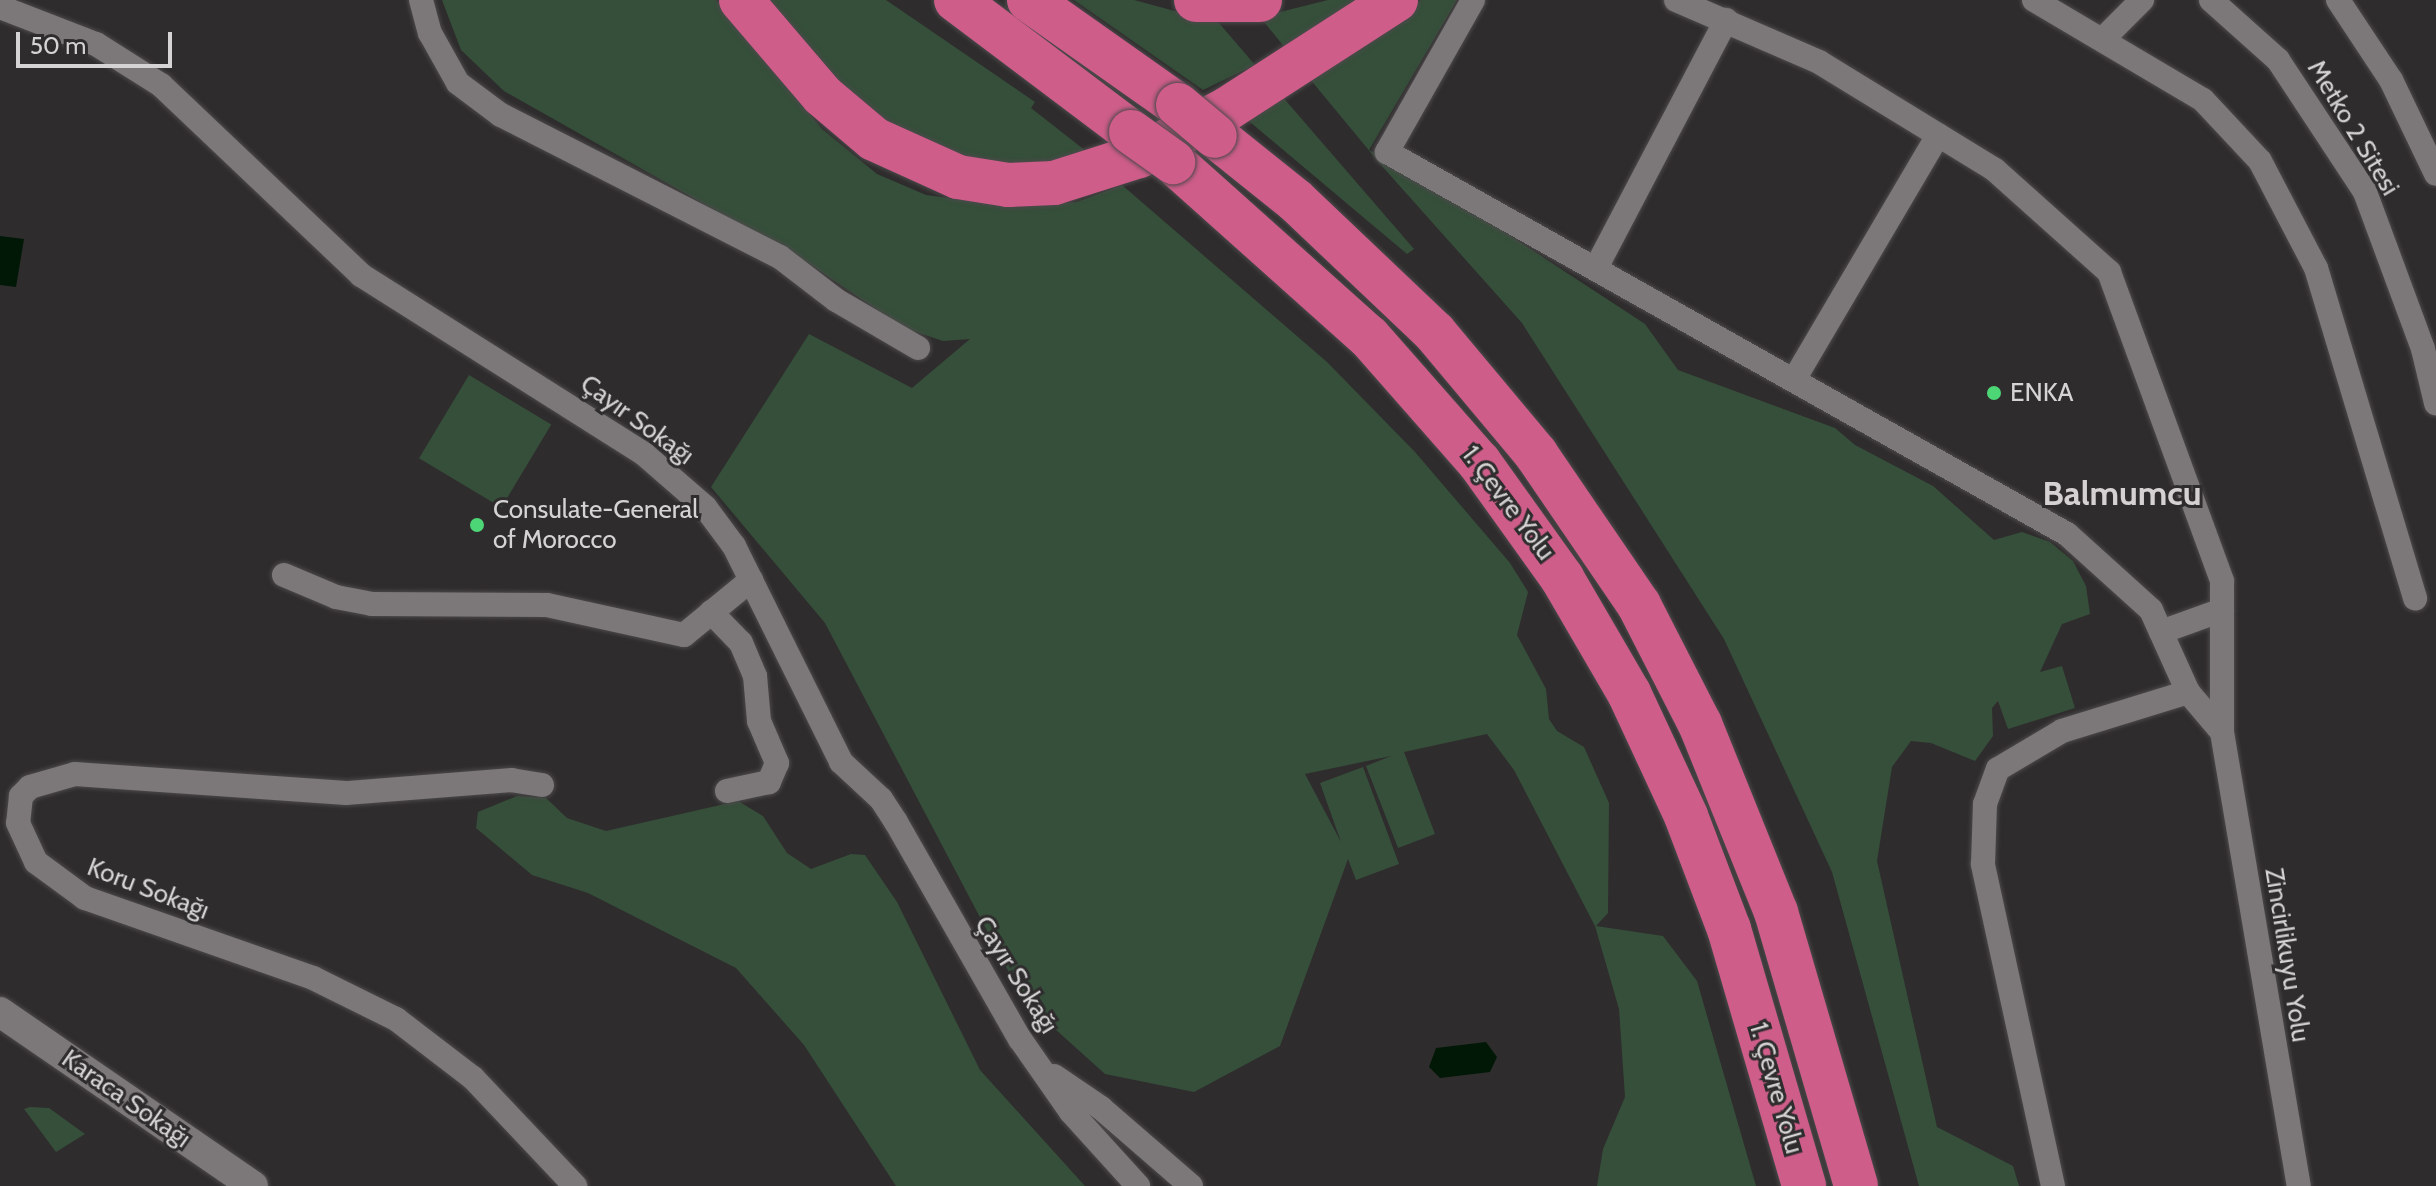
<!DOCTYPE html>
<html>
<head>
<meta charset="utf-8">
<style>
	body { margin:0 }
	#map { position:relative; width:2436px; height:1186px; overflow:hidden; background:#2f2c2d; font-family:Cabin,sans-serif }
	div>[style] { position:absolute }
	.green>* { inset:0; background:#354f3a; transform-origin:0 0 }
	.water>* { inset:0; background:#021807 }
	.roads { filter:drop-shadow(0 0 2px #4c494a) drop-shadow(0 0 2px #4c494a) }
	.minor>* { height:24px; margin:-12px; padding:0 12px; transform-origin:12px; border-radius:12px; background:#7c7879 }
	.tertiary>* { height:30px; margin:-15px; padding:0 15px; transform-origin:15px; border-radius:15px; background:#7c7879 }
	.motorway>* { height:44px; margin:-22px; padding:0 22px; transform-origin:22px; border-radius:22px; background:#ce5d8a }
	.bridges { filter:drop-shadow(0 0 2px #4c494a) drop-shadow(0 0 2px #4c494a) }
	.motorway-bridge>* { height:44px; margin:-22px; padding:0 22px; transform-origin:22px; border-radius:22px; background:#ce5d8a }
	.dots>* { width:22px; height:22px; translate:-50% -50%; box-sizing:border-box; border:4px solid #2f2c2d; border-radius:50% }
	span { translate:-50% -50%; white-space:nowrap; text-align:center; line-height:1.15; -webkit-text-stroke:6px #2f2c2d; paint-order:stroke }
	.street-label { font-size:26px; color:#d5d3d4 }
	.poi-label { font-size:26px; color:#d5d3d4 }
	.left { translate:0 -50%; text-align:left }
	.district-label { font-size:34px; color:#d5d1d2; font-weight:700 }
	.scale { position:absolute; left:16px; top:32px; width:156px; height:36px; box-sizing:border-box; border:4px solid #d5d3d4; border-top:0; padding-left:10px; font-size:24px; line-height:28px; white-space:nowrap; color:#d5d3d4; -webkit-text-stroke:6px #2f2c2d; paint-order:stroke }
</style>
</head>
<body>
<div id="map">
	<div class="green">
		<div style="clip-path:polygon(442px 0,716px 0,822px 129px,877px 174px,926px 195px,1009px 206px,1077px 202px,1122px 185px,1327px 362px,1415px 452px,1510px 563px,1528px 592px,1517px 635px,1546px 689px,1549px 719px,1557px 731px,1584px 747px,1609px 803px,1608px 913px,1596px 926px,1663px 936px,1697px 981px,1756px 1186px,1597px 1186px,1603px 1149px,1625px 1097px,1619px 1009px,1595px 926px,1514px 770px,1487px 734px,1404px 752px,1435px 834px,1398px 848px,1366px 766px,1391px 756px,1305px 774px,1341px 842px,1320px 783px,1363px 767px,1399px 864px,1356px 880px,1348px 859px,1280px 1046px,1194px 1092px,1105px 1074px,1024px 1001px,825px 623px,711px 487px,809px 334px,912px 388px,970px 339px,943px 341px,904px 328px,808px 263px,504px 91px,461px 50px)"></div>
		<div style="clip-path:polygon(765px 0,886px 0,1035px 102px,1031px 108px,1091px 155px,1057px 164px,967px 167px,868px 119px)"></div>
		<div style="clip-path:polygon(1074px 0,1134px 0,1219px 23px,1255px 65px,1203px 90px)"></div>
		<div style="clip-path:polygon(1328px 0,1357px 0,1286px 49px,1260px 17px)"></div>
		<div style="clip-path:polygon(1421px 0,1457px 0,1369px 150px,1419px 176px,1645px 324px,1678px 370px,1835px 428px,1855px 445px,1933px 486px,1994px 540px,2022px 532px,2050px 542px,2073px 561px,2086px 586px,2090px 614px,2062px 624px,2040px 672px,2062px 666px,2075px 708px,2008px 729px,1998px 701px,1992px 708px,1993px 736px,1975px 761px,1931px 743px,1911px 741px,1892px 767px,1877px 861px,1937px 1127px,2013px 1166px,2019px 1186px,1919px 1186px,1832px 872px,1724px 639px,1522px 323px,1381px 165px,1305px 73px)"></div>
		<div style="clip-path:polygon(1281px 95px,1414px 249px,1407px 254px,1244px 117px)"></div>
		<div style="left:469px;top:375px;width:96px;height:97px;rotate:31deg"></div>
		<div style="clip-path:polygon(517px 796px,546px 798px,567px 818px,606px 831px,738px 801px,763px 816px,787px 853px,811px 869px,851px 854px,865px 855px,897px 902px,980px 1070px,1085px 1186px,896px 1186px,804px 1045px,736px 968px,588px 893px,532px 875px,476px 828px,478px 812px)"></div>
		<div style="clip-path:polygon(30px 1107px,49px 1108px,85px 1134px,56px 1152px,24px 1109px)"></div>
	</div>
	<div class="water">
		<div style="clip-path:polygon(0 236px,24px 239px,16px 287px,0 285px)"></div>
		<div style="clip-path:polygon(1486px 1042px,1497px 1057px,1490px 1072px,1440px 1078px,1429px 1067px,1436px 1048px)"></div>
	</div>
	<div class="roads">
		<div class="minor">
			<div style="left:421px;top:0;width:34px;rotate:75deg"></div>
			<div style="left:430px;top:33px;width:57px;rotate:60.8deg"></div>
			<div style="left:458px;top:83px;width:54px;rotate:36.7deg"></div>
			<div style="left:501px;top:115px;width:313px;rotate:27deg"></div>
			<div style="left:780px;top:257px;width:71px;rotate:37.5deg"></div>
			<div style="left:836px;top:300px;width:95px;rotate:30.3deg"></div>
			<div style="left:1473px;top:0;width:175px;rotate:119.5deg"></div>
			<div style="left:1387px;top:152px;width:780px;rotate:29.33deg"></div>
			<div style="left:2067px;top:534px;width:113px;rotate:42.1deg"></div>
			<div style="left:2151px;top:610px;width:90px;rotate:65.7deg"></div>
			<div style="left:2188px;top:692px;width:52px;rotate:49.6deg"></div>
			<div style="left:1676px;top:0;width:156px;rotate:23.4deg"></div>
			<div style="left:1819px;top:62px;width:206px;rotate:31.5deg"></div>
			<div style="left:1995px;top:170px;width:153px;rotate:41.8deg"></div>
			<div style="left:2109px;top:272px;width:329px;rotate:69.9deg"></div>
			<div style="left:2222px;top:581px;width:151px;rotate:90deg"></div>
			<div style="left:2222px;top:732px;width:460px;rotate:80.4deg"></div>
			<div style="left:2034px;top:0;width:196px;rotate:30.6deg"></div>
			<div style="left:2203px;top:100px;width:83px;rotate:46.9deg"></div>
			<div style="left:2260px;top:161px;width:121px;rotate:62.4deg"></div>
			<div style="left:2316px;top:268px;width:345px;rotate:73.3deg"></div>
			<div style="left:2211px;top:0;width:90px;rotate:41.8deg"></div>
			<div style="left:2278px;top:60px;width:158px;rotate:56.6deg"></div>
			<div style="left:2365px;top:192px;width:167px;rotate:69.7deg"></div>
			<div style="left:2423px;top:349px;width:56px;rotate:76.5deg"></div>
			<div style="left:2338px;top:0;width:96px;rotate:56.5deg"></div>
			<div style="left:2391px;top:80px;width:104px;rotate:64.4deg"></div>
			<div style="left:0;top:7px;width:103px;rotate:21.1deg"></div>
			<div style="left:96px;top:44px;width:77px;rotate:32.2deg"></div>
			<div style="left:161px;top:85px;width:276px;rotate:43.5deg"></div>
			<div style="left:361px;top:275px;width:335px;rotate:32.3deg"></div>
			<div style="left:644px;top:454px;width:81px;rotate:41deg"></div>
			<div style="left:705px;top:507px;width:49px;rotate:53.4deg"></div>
			<div style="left:734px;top:546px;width:241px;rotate:63.6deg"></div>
			<div style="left:841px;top:762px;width:54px;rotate:42.8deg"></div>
			<div style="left:881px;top:799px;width:27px;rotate:57deg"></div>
			<div style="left:896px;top:822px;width:250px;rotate:60.3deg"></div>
			<div style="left:1020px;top:1039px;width:89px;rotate:55.1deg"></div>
			<div style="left:1071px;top:1112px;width:100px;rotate:47.8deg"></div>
			<div style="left:2104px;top:38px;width:54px;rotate:-45deg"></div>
			<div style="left:1597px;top:266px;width:278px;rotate:-62.3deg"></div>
			<div style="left:1795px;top:378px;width:282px;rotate:-59.5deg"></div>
			<div style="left:284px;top:575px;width:56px;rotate:22.9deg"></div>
			<div style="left:336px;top:597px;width:37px;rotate:11deg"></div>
			<div style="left:372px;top:604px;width:175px;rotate:0.3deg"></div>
			<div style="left:547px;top:605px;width:140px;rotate:12.4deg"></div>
			<div style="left:684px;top:635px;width:87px;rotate:-39.4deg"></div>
			<div style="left:711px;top:612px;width:43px;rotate:45.9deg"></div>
			<div style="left:741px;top:643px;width:36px;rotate:67deg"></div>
			<div style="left:755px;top:676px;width:45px;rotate:84.9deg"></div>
			<div style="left:759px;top:721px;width:46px;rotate:66.8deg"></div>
			<div style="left:777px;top:763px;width:21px;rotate:113deg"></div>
			<div style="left:769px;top:782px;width:43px;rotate:167.9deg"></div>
			<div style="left:2161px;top:632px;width:65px;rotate:-19.8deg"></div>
			<div style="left:542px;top:785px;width:30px;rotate:-171deg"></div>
			<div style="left:512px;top:780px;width:167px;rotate:175.5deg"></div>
			<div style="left:346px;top:793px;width:272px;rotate:-176deg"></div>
			<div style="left:75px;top:774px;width:47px;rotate:163.9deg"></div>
			<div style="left:30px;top:787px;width:13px;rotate:135deg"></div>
			<div style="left:21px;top:796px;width:27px;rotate:96deg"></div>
			<div style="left:18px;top:823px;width:43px;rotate:65.2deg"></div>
			<div style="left:36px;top:862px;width:61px;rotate:36.3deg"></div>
			<div style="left:85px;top:898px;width:242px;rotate:19.3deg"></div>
			<div style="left:313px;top:978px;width:93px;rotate:26.3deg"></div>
			<div style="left:396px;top:1019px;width:97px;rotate:37.5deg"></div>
			<div style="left:473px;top:1078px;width:149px;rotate:46.6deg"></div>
			<div style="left:1054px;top:1076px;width:57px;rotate:34.2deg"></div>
			<div style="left:1101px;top:1108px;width:119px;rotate:40.9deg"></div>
			<div style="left:2053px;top:1186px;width:330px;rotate:-102.3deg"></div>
			<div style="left:1983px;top:864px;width:60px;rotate:-88.1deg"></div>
			<div style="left:1985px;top:804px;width:37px;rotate:-70deg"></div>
			<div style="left:1998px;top:769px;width:74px;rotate:-30.7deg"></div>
			<div style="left:2062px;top:731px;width:132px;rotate:-17.2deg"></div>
		</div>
		<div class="tertiary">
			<div style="left:0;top:1012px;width:307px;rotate:34.5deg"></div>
		</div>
		<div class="motorway">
			<div style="left:741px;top:0;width:125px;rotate:49.5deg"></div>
			<div style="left:822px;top:95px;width:68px;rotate:40.2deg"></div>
			<div style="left:874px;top:139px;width:92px;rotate:24.3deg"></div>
			<div style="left:958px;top:177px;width:51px;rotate:9.1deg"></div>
			<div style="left:1008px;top:185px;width:46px;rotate:-2.5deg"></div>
			<div style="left:1054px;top:183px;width:89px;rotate:-17.6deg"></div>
			<div style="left:1139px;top:156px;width:100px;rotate:-28.1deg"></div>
			<div style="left:1227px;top:109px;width:201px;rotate:-32.8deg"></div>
			<div style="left:956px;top:0;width:219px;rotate:37deg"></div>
			<div style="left:1029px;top:0;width:182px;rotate:35.2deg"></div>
			<div style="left:1196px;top:0;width:64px"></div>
			<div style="left:1215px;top:136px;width:102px;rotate:38.7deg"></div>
			<div style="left:1295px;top:200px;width:193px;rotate:43.5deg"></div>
			<div style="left:1435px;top:333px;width:158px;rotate:50.1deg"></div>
			<div style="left:1536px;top:454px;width:183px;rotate:55.7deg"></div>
			<div style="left:1639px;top:605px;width:134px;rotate:62.9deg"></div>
			<div style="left:1700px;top:724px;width:203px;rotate:68deg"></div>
			<div style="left:1776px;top:912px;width:285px;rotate:73.7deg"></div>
			<div style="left:1173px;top:162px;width:263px;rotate:41.8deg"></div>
			<div style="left:1369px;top:337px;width:167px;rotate:48.7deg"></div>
			<div style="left:1479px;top:462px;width:143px;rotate:54.4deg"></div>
			<div style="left:1562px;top:578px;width:133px;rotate:59.8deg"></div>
			<div style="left:1629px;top:693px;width:136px;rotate:65.1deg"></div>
			<div style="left:1686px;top:816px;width:121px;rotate:69.2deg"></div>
			<div style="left:1729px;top:929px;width:268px;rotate:73.7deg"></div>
		</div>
	</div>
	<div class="bridges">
		<div class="motorway-bridge">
			<div style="left:1178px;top:105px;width:48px;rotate:40deg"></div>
			<div style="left:1131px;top:132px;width:52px;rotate:35.5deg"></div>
		</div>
	</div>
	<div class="dots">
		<div style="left:1994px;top:393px;background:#4cd676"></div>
		<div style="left:477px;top:525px;background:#4cd676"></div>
	</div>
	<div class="street-label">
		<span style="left:2353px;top:128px;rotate:59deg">Metko 2 Sitesi</span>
		<span style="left:637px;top:420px;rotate:36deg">Çayır Sokağı</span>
		<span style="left:1508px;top:503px;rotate:53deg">1. Çevre Yolu</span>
		<span style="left:148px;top:889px;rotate:21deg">Koru Sokağı</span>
		<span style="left:2287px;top:955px;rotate:81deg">Zincirlikuyu Yolu</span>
		<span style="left:1016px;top:975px;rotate:58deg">Çayır Sokağı</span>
		<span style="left:1776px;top:1088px;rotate:74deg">1. Çevre Yolu</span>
		<span style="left:126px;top:1099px;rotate:35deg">Karaca Sokağı</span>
	</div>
	<div class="poi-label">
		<span class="left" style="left:2010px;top:393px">ENKA</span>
		<span class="left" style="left:493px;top:525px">Consulate-General<br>of Morocco</span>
	</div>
	<div class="district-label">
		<span style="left:2122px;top:494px">Balmumcu</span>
	</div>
	<div class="scale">50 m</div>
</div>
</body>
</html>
